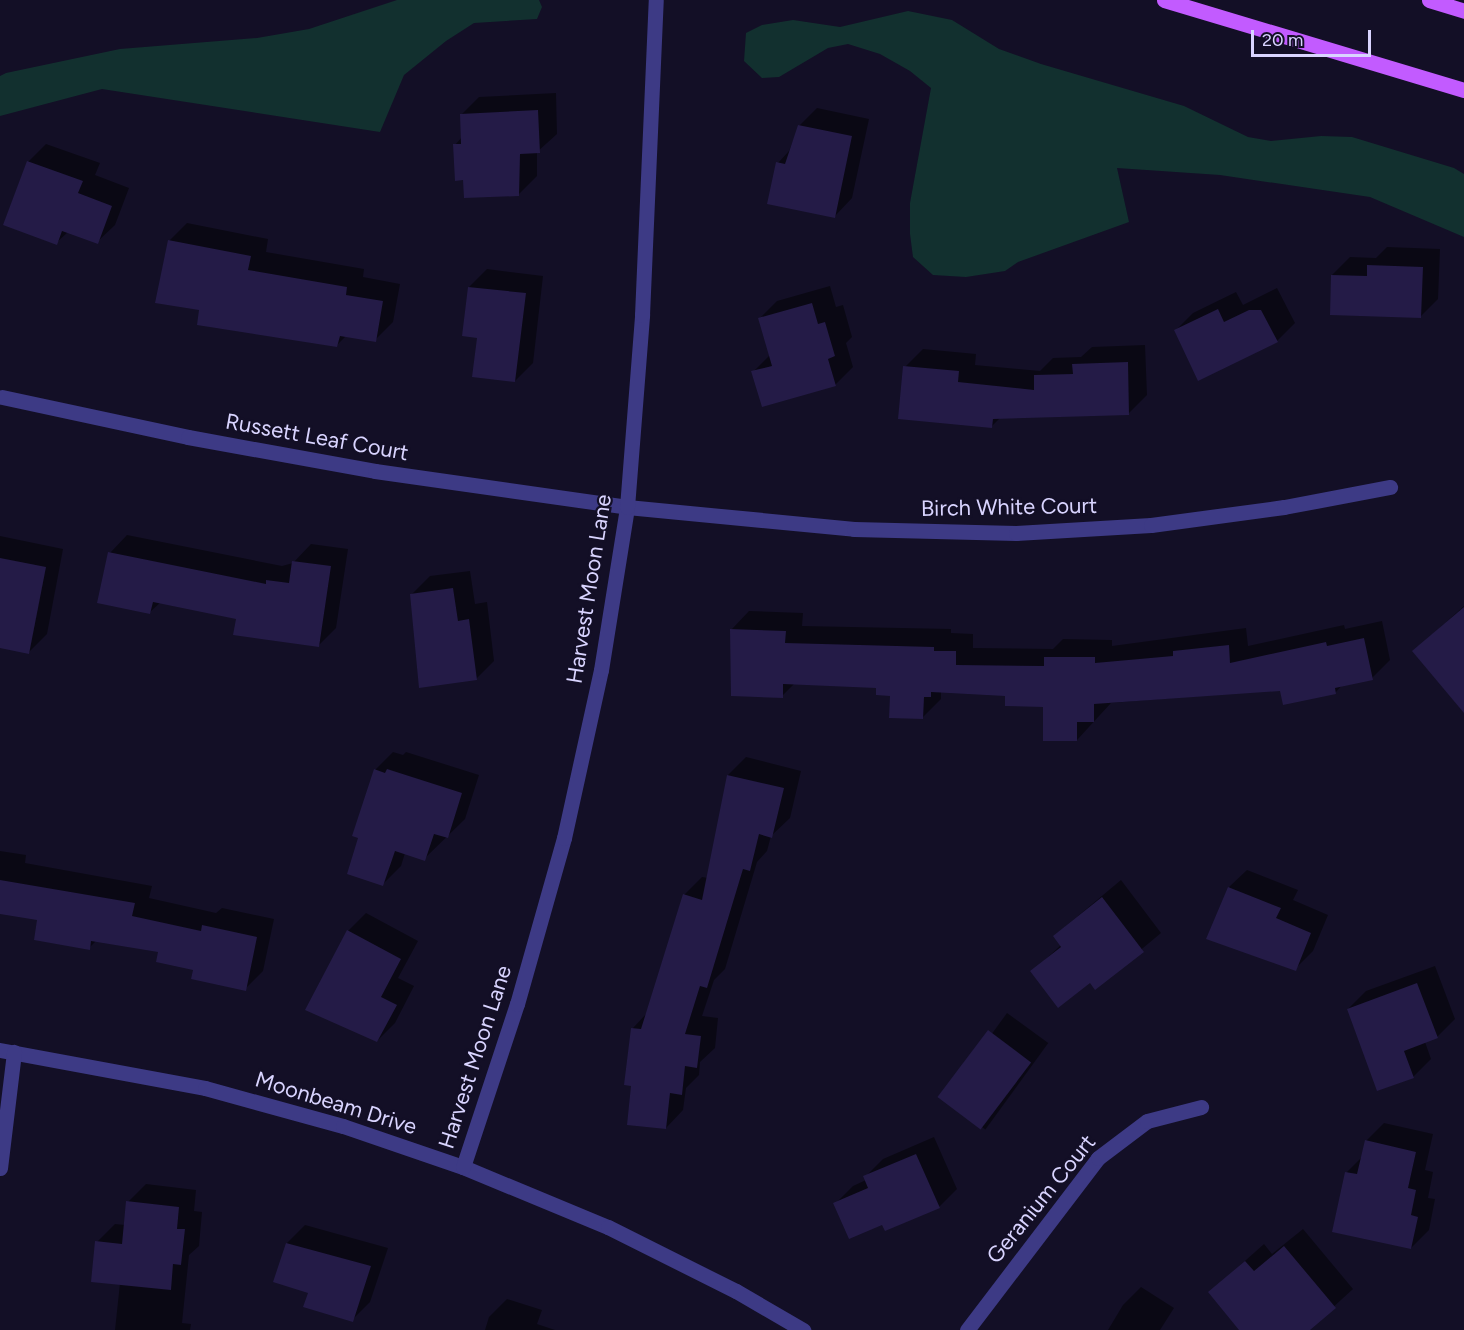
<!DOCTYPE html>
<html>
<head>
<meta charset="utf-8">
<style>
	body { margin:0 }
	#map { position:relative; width:1464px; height:1330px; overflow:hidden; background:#130f26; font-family:Figtree,sans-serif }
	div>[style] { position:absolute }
	.green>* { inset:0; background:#12302f }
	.shadow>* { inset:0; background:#0007; transform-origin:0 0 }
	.building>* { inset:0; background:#241b47; transform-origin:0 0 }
	.minor>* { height:15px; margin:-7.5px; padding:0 7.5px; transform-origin:7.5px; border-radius:7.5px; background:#3d3a85 }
	.major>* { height:15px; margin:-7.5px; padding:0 7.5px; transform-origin:7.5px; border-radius:7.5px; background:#c25bff }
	span { translate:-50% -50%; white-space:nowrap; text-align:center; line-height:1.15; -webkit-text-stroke:4.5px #130f26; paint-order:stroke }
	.street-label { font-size:22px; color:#d9d4ff }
	.scale { position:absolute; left:1251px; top:30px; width:120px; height:27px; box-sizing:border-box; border:3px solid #d9d4ff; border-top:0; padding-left:8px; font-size:18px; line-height:21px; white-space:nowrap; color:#d9d4ff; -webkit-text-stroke:4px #130f26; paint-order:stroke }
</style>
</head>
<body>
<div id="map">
	<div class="green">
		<div style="clip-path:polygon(397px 0,539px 0,542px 7px,537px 19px,474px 23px,446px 41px,404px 75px,380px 132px,102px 89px,0 116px,0 76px,6px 73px,120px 49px,257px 38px,309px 29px)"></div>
		<div style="clip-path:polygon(908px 11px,952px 20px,999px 49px,1041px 64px,1184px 106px,1248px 137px,1271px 141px,1321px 136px,1352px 137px,1454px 168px,1464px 174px,1464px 237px,1370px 197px,1220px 175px,1117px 168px,1129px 222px,1018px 262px,1005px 271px,966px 277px,933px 275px,913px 257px,910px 234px,910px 203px,931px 88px,910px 71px,880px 54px,848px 44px,828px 48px,779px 77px,762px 78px,744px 61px,746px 33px,762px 25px,793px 20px,840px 27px)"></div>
	</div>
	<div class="shadow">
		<div style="clip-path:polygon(556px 93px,557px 134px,537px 152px,537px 176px,519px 194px,465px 178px,455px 145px,462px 137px,461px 115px,479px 97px)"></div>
		<div style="clip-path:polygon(817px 108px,869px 119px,852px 198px,835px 216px,778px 163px,789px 151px,799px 126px)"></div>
		<div style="clip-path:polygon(46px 144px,100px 163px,95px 175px,129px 188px,115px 225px,97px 242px,68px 232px,56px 243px,28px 162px)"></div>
		<div style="clip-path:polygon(187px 223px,268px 239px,266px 252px,364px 269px,363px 277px,400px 284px,393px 322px,375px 340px,347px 335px,337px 345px,198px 324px,201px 309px,169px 241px)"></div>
		<div style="clip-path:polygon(1387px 247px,1440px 249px,1438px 299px,1420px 317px,1332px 275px,1350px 257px,1376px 258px)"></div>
		<div style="clip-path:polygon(487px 269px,543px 276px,533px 363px,515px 381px,478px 337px,469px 287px)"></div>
		<div style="clip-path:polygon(830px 286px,836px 307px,843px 305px,852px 337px,846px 343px,853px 367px,835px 385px,753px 372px,770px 355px,759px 319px,777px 301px)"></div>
		<div style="clip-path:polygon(1277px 288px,1295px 323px,1277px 341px,1175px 331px,1193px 313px,1236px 292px,1243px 305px)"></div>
		<div style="clip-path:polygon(1145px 345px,1147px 395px,1129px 413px,1000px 418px,992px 426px,905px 367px,923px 349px,976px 354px,975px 365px,1040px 371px,1053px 358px,1081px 357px,1092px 347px)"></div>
		<div style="clip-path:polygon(127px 535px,282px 566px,293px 563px,311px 544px,348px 549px,336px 628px,318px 646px,237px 618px,161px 602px,150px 612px,110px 553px)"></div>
		<div style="clip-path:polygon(0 536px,63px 549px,47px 634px,29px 652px,0 647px)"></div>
		<div style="clip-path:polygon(470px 571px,475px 604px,487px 602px,494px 661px,476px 679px,420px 686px,412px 594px,430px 576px)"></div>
		<div style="clip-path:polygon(1464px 606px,1464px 682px,1414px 651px)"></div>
		<div style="clip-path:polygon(749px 611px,803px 613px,802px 626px,951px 629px,951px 633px,973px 634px,973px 648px,1053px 649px,1063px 639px,1112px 640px,1112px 646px,1246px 628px,1248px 646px,1344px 625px,1345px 629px,1382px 621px,1390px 660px,1372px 678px,1343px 684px,1336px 692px,1281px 689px,1111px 703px,1077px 740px,1045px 705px,1006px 695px,941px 691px,941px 699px,923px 717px,878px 686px,795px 683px,782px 696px,732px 629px)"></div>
		<div style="clip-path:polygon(393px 752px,403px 755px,406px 752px,479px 775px,465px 819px,424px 859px,405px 853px,401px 866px,383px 884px,360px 837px,375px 770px)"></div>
		<div style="clip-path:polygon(746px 757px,801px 771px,790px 818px,771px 836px,767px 851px,757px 862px,725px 969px,714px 980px,702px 1016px,718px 1018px,715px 1048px,700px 1062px,699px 1075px,686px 1088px,683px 1110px,666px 1128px,632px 1085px,633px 1028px,647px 1013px,684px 895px,702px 877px,708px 878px,728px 775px)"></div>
		<div style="clip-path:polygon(0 851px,26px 855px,25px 863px,152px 886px,149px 898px,216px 913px,222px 908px,274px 919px,263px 971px,245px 989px,160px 951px,97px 940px,89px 948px,39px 919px,0 913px)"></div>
		<div style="clip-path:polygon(1247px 870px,1298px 890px,1293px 900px,1328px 915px,1313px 951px,1295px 969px,1229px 887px)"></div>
		<div style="clip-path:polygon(1121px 880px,1161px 933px,1095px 988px,1090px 981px,1032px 972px,1061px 945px,1054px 936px)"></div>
		<div style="clip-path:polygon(366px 913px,418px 941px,398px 978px,414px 986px,395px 1023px,377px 1041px,348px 931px)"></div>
		<div style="clip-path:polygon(1435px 966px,1455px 1019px,1437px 1037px,1425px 1042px,1431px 1059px,1413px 1077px,1348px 1009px,1366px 991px)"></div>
		<div style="left:1007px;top:1013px;width:51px;height:107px;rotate:36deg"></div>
		<div style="clip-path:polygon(1384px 1123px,1433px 1134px,1425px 1170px,1433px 1172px,1428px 1198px,1435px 1199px,1429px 1230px,1411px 1248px,1347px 1172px,1363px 1156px,1366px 1141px)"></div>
		<div style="clip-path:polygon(934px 1137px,957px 1189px,939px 1207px,883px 1223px,835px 1204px,853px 1186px,866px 1180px,865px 1177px,883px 1159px)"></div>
		<div style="clip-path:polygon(146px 1184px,196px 1190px,194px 1211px,202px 1212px,199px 1246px,189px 1255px,182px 1323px,191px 1324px,190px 1330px,115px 1330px,120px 1283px,97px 1242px,115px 1224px,125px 1225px,128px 1202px)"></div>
		<div style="clip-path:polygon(305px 1225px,388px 1248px,370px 1302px,352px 1320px,310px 1292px,275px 1281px,287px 1243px)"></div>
		<div style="clip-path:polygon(1303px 1229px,1353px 1289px,1308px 1330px,1241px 1330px,1210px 1292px,1264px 1244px,1272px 1254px)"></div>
		<div style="clip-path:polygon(1141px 1287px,1174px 1308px,1160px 1330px,1108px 1330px,1123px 1305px)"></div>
		<div style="clip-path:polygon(507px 1299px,542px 1310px,537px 1324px,555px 1330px,485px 1330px,489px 1317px)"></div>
	</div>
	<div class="building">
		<div style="clip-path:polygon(538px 110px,540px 153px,520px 154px,519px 196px,464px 198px,463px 180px,455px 181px,453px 144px,461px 144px,460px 114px)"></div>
		<div style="clip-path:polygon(798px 125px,852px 136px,835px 218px,767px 204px,776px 162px,785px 164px)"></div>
		<div style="clip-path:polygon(27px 161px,83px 181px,78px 193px,112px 206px,98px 244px,62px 231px,57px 245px,3px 225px)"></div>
		<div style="clip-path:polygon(168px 240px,251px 256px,248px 270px,347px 287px,346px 295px,383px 301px,376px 342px,340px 336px,337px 347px,197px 325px,199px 310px,155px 303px)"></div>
		<div style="clip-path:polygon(1367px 265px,1423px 267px,1421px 318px,1330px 315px,1331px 275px,1367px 276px)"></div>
		<div style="clip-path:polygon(468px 287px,526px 293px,515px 382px,472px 377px,477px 338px,462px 336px)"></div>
		<div style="clip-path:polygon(812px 303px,818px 324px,825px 322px,835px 356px,828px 359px,836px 386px,762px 407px,751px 371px,772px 366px,758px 318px)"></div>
		<div style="clip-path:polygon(1218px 309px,1224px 322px,1249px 310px,1261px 310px,1278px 342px,1198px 381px,1174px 330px)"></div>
		<div style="clip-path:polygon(1128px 362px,1129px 415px,993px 419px,992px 428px,898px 419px,903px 366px,959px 371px,958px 382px,1034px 390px,1034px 375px,1073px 374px,1072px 364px)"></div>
		<div style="clip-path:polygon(108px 552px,266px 584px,266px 580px,289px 583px,292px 561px,331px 566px,319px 647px,233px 635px,236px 619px,153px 602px,150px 614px,97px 603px)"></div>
		<div style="clip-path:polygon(0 558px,46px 567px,29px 654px,0 648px)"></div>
		<div style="clip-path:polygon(453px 588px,458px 621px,469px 619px,477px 680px,419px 688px,410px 594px)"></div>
		<div style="clip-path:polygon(1464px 607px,1464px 713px,1412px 651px)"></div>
		<div style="clip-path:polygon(730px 629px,786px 631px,785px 643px,934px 647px,934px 651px,956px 651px,956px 665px,1044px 666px,1044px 657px,1095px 657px,1095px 663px,1173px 656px,1173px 651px,1229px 645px,1230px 663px,1326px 642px,1327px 646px,1364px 638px,1373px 680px,1335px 688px,1336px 694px,1283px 705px,1280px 691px,1094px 704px,1094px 722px,1077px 722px,1077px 741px,1043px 741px,1043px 707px,1005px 706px,1005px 696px,931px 692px,931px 697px,924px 697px,923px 719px,889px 718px,890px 696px,876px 695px,876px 688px,783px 684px,783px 698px,731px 696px)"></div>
		<div style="clip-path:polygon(374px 769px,385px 773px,387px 769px,462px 793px,448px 838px,434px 834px,425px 861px,395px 851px,383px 886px,347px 874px,358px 838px,352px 836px)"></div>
		<div style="clip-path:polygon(727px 775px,784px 788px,772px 838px,759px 834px,750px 871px,743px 869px,707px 988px,700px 986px,685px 1034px,701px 1036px,697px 1068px,685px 1066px,682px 1095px,670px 1093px,666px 1129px,627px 1125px,631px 1086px,624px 1085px,631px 1028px,641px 1029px,683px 894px,702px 900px)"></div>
		<div style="clip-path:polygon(0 880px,135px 903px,132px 916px,201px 931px,202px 925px,257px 937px,246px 991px,191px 979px,193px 970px,156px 962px,158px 952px,91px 941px,90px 950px,34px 940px,37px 920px,0 914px)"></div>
		<div style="clip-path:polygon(1228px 887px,1281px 908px,1276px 918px,1311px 933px,1296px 971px,1206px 939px)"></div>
		<div style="clip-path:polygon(1102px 897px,1144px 952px,1095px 990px,1090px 983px,1058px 1008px,1030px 971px,1061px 947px,1053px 936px)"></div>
		<div style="clip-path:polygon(347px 930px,401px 959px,381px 997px,397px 1005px,377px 1042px,305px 1010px)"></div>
		<div style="clip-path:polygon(1417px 983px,1438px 1038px,1404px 1051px,1414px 1078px,1377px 1091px,1347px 1009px)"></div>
		<div style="left:988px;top:1030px;width:54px;height:84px;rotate:37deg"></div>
		<div style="clip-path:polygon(1365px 1140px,1416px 1152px,1408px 1188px,1416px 1190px,1411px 1215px,1418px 1217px,1411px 1249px,1332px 1232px,1345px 1172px,1357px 1174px)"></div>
		<div style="clip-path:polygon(916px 1154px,940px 1208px,885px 1231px,882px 1225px,849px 1239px,833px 1203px,868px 1188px,863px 1176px)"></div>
		<div style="clip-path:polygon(126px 1201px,179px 1207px,177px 1229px,185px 1229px,181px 1265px,173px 1264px,171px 1290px,91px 1282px,95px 1241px,122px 1244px)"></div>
		<div style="clip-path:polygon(286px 1243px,371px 1266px,353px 1322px,303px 1307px,308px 1293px,273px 1282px)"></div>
		<div style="clip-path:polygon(1284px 1246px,1336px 1308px,1310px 1330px,1239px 1330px,1208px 1292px,1245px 1261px,1254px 1271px)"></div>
	</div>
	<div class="minor">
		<div style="left:2px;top:397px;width:190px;rotate:12.1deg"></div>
		<div style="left:188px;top:437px;width:190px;rotate:10.3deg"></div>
		<div style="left:375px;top:471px;width:255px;rotate:8.1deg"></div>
		<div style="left:627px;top:507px;width:228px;rotate:5.5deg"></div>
		<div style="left:854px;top:529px;width:162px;rotate:1.4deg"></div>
		<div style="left:1016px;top:533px;width:135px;rotate:-3.4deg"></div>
		<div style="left:1151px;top:525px;width:134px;rotate:-7.7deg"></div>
		<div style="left:1284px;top:507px;width:108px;rotate:-10.7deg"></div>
		<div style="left:0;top:1050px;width:208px;rotate:10.5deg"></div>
		<div style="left:205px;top:1088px;width:143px;rotate:15.4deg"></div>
		<div style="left:343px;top:1126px;width:127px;rotate:18.9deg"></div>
		<div style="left:463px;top:1167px;width:157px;rotate:22.5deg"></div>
		<div style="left:608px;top:1227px;width:143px;rotate:26.6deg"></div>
		<div style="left:736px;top:1291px;width:78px;rotate:30.2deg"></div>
		<div style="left:463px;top:1167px;width:172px;rotate:-71.7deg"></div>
		<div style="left:517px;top:1004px;width:173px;rotate:-74.2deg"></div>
		<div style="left:564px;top:838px;width:172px;rotate:-77.6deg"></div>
		<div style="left:601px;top:670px;width:165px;rotate:-80.9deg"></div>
		<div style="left:627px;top:507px;width:193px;rotate:-85.5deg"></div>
		<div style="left:642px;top:315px;width:315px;rotate:-87.5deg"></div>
		<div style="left:0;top:1168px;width:117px;rotate:-83.1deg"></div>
		<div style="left:967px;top:1330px;width:216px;rotate:-52.7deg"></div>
		<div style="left:1098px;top:1158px;width:61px;rotate:-37.1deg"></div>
		<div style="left:1147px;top:1121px;width:56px;rotate:-14.5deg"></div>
	</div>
	<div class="major">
		<div style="left:1164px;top:0;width:313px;rotate:16.7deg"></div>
		<div style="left:1429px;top:0;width:37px;rotate:17deg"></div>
	</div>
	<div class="street-label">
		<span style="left:317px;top:437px;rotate:10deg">Russett Leaf Court</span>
		<span style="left:1009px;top:507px;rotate:-1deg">Birch White Court</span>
		<span style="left:589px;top:589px;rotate:-81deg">Harvest Moon Lane</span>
		<span style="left:475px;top:1057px;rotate:-72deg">Harvest Moon Lane</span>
		<span style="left:336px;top:1103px;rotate:17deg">Moonbeam Drive</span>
		<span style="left:1041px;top:1199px;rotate:-51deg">Geranium Court</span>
	</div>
	<div class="scale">20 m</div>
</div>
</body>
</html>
